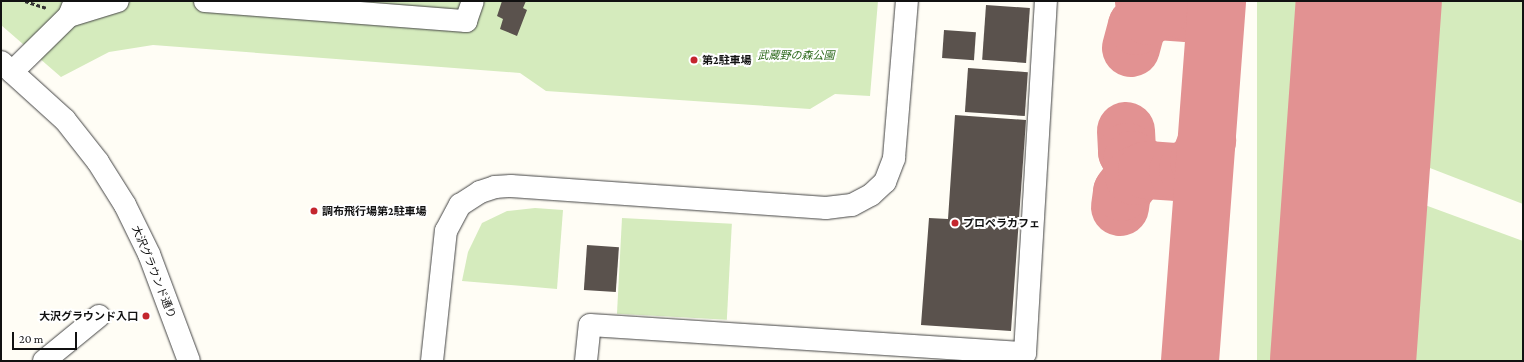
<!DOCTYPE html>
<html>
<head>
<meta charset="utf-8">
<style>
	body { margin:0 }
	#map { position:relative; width:1524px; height:362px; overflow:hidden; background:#fffdf5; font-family:"Crimson Pro","Noto Sans JP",serif }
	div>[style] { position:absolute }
	.green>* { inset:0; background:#d5ebbd; transform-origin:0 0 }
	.taxiway>* { height:58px; margin:-29px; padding:0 29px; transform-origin:29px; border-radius:29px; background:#e29292 }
	.runway>* { height:146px; margin:-73px; padding:0 73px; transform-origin:73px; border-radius:73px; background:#e29292 }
	.building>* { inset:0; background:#5a524d; transform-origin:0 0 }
	.path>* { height:2.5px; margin-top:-1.25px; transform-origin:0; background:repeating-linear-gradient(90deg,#333 0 4px,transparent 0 6px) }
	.roads { filter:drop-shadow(0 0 1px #444) drop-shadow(0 0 1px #444) }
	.minor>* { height:22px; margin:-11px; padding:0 11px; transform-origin:11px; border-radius:11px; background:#fff }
	.dots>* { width:11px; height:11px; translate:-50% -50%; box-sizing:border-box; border:2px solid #fff; border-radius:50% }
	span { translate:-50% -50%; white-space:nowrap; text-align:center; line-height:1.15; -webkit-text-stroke:4px #fff; paint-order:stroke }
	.park-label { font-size:11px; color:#2f6b1f; font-style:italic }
	.poi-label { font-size:11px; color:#111; font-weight:700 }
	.left { translate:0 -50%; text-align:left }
	.right { translate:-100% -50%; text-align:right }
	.street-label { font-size:11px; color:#111 }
	.frame { position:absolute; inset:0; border:2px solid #111; pointer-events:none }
	.scale { position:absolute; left:12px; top:332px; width:65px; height:18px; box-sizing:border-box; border:2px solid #111; border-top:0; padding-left:5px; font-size:12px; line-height:14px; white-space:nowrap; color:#111; -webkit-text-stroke:3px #fff; paint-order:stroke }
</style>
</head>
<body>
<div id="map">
	<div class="green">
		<div style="clip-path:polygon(1px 1px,878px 1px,870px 96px,835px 94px,810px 109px,546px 91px,520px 73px,153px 45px,109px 52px,61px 77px,1px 25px)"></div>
		<div style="left:1257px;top:1px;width:47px;height:361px"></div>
		<div style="clip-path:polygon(1429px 1px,1523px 1px,1523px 204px,1417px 163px)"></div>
		<div style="clip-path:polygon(1414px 201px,1523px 241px,1523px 361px,1403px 361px)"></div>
		<div style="clip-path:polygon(535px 208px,563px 210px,557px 289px,462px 281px,468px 252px,482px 223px,507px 211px)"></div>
		<div style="left:622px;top:218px;width:110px;height:96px;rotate:3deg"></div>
	</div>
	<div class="taxiway">
		<div style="left:1144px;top:1px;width:17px;rotate:36deg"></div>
		<div style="left:1158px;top:11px;width:32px;rotate:4deg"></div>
		<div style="left:1190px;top:13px;width:15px;rotate:-20deg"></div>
		<div style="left:1204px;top:8px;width:10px;rotate:-45deg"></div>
		<div style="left:1131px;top:48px;width:23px;rotate:-75deg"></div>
		<div style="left:1137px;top:26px;width:15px;rotate:-42deg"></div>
		<div style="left:1148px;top:16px;width:11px;rotate:-27deg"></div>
		<div style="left:1126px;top:131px;width:21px;rotate:87deg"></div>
		<div style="left:1127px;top:152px;width:9px;rotate:58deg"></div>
		<div style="left:1132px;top:160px;width:18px;rotate:34deg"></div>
		<div style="left:1120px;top:207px;width:15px;rotate:-82deg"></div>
		<div style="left:1122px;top:192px;width:20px;rotate:-53deg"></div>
		<div style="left:1134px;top:176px;width:14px;rotate:-25deg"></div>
		<div style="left:1147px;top:170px;width:31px;rotate:4deg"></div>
		<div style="left:1178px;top:172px;width:10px;rotate:-17deg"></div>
		<div style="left:1188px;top:169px;width:14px;rotate:-36deg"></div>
		<div style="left:1199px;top:161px;width:22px;rotate:-68deg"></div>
		<div style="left:1190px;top:361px;width:361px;rotate:-85.7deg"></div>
	</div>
	<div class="runway">
		<div style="left:1343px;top:361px;width:361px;rotate:-85.9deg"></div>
	</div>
	<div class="building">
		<div style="clip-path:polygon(502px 1px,526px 1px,523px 8px,527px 10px,517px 36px,500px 29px,503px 19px,497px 16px)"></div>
		<div style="left:986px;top:5px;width:44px;height:55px;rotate:4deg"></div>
		<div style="left:944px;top:30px;width:32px;height:28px;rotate:4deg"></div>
		<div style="left:968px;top:68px;width:60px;height:44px;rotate:4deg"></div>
		<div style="clip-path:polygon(955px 115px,1026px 120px,1011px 331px,921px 325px,929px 218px,948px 219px)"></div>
		<div style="left:587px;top:245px;width:32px;height:45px;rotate:4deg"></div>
	</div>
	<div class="path">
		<div style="left:25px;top:1px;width:22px;rotate:18deg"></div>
	</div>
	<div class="roads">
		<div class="minor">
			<div style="left:205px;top:1px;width:262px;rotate:4.4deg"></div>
			<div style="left:466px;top:21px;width:21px;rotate:-71deg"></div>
			<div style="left:69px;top:16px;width:51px;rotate:-17deg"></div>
			<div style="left:1px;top:62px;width:86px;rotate:42.2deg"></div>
			<div style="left:65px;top:120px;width:53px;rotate:51.8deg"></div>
			<div style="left:98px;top:162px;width:51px;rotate:57.9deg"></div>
			<div style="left:125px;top:205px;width:55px;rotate:63.9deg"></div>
			<div style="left:149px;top:254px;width:114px;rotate:69.5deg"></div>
			<div style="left:12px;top:72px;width:80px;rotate:-44.5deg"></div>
			<div style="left:69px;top:16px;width:16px;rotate:-68deg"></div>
			<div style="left:44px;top:361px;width:71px;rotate:-39.3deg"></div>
			<div style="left:432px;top:361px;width:131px;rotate:-83.9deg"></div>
			<div style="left:446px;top:231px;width:30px;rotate:-62deg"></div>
			<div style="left:460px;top:205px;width:24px;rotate:-33deg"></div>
			<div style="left:480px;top:192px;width:16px;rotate:-18deg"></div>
			<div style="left:495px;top:187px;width:16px;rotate:-4deg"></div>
			<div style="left:511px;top:186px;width:316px;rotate:4deg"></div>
			<div style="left:826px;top:208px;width:26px;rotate:-7deg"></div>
			<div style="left:852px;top:205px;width:21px;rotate:-28deg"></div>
			<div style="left:871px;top:195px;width:19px;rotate:-43deg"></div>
			<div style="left:885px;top:182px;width:26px;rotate:-69deg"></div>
			<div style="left:894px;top:158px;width:158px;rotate:-85.3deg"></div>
			<div style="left:586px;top:361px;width:36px;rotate:-84deg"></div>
			<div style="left:590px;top:325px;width:436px;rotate:3.7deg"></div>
			<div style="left:1025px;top:353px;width:353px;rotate:-86.6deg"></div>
		</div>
	</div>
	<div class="dots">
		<div style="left:694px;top:60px;background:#c4262e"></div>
		<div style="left:314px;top:211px;background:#c4262e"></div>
		<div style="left:955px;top:223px;background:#c4262e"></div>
		<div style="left:146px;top:316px;background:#c4262e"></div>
	</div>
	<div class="park-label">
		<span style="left:796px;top:55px">武蔵野の森公園</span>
	</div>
	<div class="poi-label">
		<span class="left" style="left:702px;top:60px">第2駐車場</span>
		<span class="left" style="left:322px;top:211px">調布飛行場第2駐車場</span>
		<span class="left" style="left:963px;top:223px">プロペラカフェ</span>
		<span class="right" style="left:138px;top:316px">大沢グラウンド入口</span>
	</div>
	<div class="street-label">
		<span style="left:154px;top:272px;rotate:68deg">大沢グラウンド通り</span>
	</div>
	<div class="frame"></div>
	<div class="scale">20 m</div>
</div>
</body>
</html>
